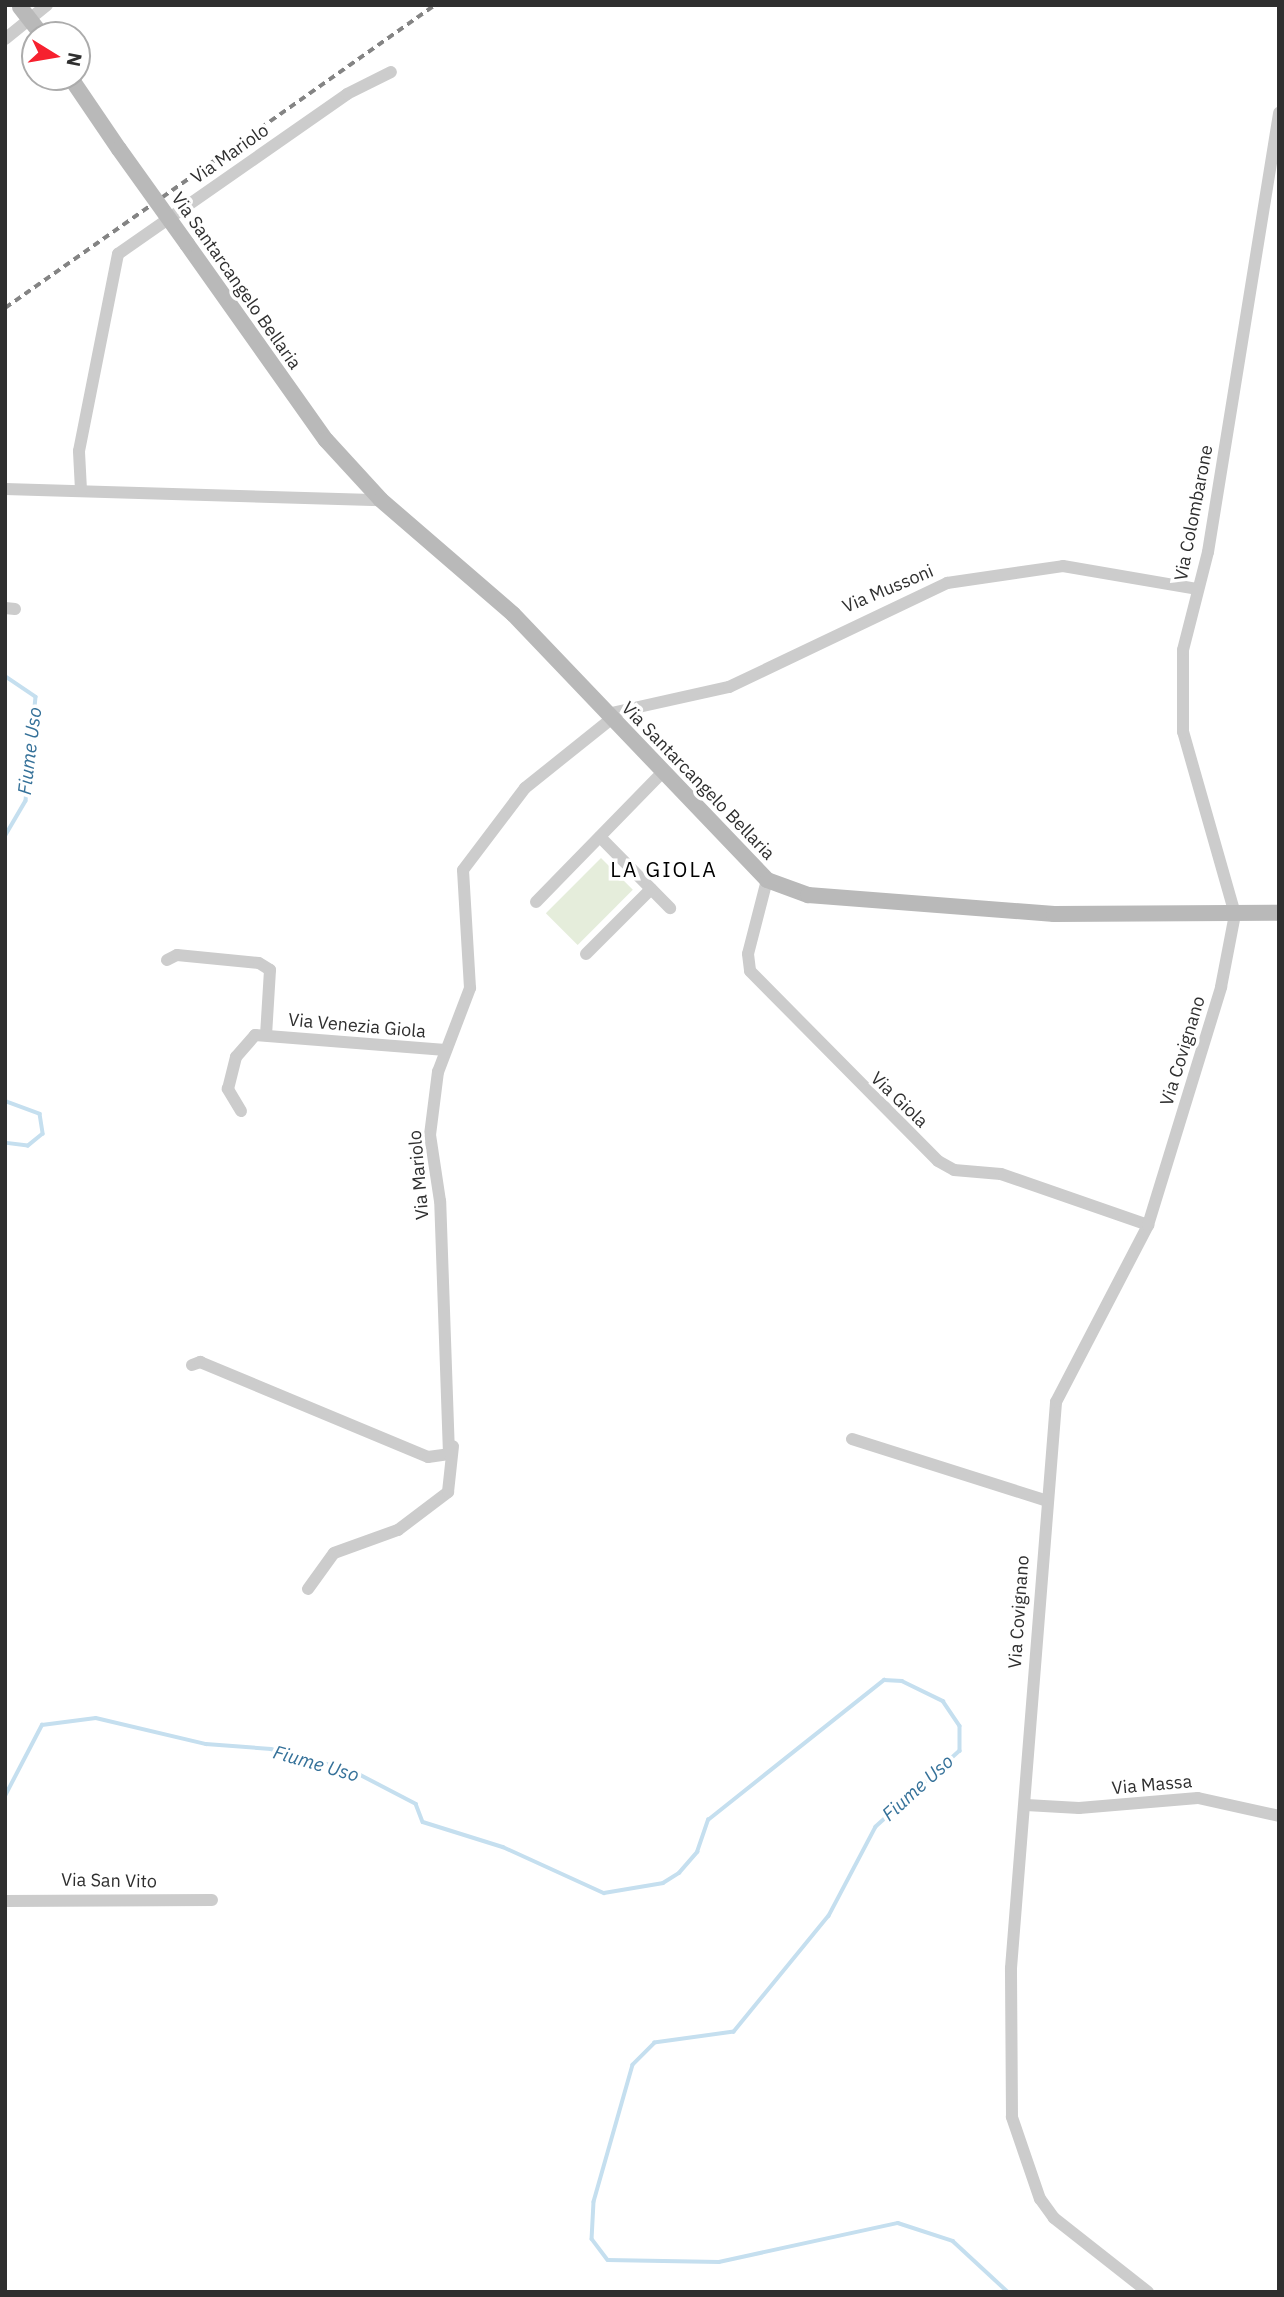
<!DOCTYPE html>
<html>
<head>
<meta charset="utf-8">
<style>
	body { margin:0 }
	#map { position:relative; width:1284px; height:2297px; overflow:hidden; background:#fff; font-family:"IBM Plex Sans",sans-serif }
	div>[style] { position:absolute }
	.green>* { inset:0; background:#e5eddb; transform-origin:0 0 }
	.stream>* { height:3.5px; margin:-1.75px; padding:0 1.75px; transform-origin:1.75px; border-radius:1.75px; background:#c5dfef }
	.street>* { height:12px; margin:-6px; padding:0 6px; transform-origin:6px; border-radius:6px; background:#ccc }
	.secondary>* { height:16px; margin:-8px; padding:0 8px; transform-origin:8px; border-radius:8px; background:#b9b9b9 }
	.rail>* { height:3.5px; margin-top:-1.75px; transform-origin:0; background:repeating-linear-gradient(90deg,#848484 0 7px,transparent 0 12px) }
	.secondary-bridge>* { height:16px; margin:-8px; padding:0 8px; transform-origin:8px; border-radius:8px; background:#b9b9b9 }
	span { translate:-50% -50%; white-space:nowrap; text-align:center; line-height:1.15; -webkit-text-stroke:7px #fff; paint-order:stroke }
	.street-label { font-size:18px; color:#2f2f2f }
	.water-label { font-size:19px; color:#357199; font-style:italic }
	.quarter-label { font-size:21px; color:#000; letter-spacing:2px }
	.frame { position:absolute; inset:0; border:7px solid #2f2f2f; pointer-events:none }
	.north { position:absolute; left:21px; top:21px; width:70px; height:70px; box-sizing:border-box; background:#fff; border:2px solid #acacac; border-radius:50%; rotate:101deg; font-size:19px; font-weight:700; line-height:28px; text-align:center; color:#2f2f2f }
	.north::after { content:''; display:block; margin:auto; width:24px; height:32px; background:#f6212f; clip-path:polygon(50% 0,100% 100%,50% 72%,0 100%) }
</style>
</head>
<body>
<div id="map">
	<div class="green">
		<div style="left:601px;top:858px;width:45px;height:78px;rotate:45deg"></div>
	</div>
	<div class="stream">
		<div style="left:5px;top:676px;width:37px;rotate:34deg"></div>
		<div style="left:36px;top:697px;width:104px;rotate:95.5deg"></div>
		<div style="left:26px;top:801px;width:42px;rotate:120.3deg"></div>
		<div style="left:5px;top:1101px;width:37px;rotate:20deg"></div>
		<div style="left:40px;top:1114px;width:20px;rotate:81deg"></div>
		<div style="left:43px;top:1134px;width:19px;rotate:141deg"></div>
		<div style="left:28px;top:1146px;width:23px;rotate:-173deg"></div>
		<div style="left:5px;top:1796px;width:80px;rotate:-62.5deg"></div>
		<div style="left:42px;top:1725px;width:54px;rotate:-7.4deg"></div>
		<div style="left:96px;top:1718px;width:113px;rotate:13.3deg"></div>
		<div style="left:206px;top:1744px;width:65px;rotate:4.4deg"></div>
		<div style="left:271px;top:1749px;width:85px;rotate:15deg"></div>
		<div style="left:353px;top:1771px;width:71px;rotate:27.6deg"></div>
		<div style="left:416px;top:1804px;width:19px;rotate:69deg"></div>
		<div style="left:423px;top:1822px;width:84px;rotate:17.4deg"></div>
		<div style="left:503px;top:1847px;width:111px;rotate:24.5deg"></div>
		<div style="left:604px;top:1893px;width:60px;rotate:-9.6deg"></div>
		<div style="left:663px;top:1883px;width:19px;rotate:-32deg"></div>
		<div style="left:679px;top:1873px;width:28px;rotate:-49deg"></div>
		<div style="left:697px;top:1852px;width:34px;rotate:-71deg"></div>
		<div style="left:708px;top:1820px;width:225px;rotate:-38.5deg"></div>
		<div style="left:884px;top:1680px;width:18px;rotate:3deg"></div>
		<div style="left:902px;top:1681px;width:46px;rotate:26deg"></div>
		<div style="left:943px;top:1701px;width:30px;rotate:56deg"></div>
		<div style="left:960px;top:1726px;width:25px;rotate:90deg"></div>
		<div style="left:960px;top:1751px;width:113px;rotate:137.9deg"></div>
		<div style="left:876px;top:1827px;width:101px;rotate:117.8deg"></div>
		<div style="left:829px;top:1916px;width:150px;rotate:129.3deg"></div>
		<div style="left:734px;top:2032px;width:80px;rotate:172.1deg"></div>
		<div style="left:655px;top:2043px;width:31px;rotate:135deg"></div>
		<div style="left:633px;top:2065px;width:142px;rotate:105.9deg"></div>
		<div style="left:594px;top:2202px;width:37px;rotate:93deg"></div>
		<div style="left:592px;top:2239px;width:26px;rotate:53deg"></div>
		<div style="left:608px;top:2260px;width:111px;rotate:1deg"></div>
		<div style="left:719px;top:2262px;width:183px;rotate:-12.3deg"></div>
		<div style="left:898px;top:2223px;width:58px;rotate:18.1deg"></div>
		<div style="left:953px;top:2241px;width:75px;rotate:42.8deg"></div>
	</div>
	<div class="street">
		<div style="left:5px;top:39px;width:54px;rotate:-39deg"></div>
		<div style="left:5px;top:489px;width:376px;rotate:1.7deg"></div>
		<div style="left:81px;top:490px;width:39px;rotate:-93deg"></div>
		<div style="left:79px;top:451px;width:201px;rotate:-78.8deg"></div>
		<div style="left:118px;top:254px;width:279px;rotate:-34.9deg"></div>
		<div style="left:347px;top:94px;width:49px;rotate:-26.6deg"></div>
		<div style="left:5px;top:608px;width:10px;rotate:6deg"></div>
		<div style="left:607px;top:714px;width:125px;rotate:-12.5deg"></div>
		<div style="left:729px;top:687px;width:242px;rotate:-25.5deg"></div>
		<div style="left:947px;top:583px;width:117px;rotate:-8.3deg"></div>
		<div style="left:1063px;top:566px;width:137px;rotate:9.7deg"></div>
		<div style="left:600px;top:837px;width:100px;rotate:45.4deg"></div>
		<div style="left:767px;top:880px;width:76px;rotate:104.4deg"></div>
		<div style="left:748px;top:954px;width:17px;rotate:83deg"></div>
		<div style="left:750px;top:971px;width:267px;rotate:45.3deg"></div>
		<div style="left:938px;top:1161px;width:18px;rotate:29deg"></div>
		<div style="left:954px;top:1170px;width:47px;rotate:4.9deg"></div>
		<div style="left:1001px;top:1174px;width:156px;rotate:19.1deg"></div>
		<div style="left:536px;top:902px;width:180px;rotate:-45.7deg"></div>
		<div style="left:586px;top:954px;width:92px;rotate:-45deg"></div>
		<div style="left:167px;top:960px;width:11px;rotate:-27deg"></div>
		<div style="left:177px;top:955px;width:82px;rotate:5.6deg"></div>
		<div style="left:259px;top:963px;width:13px;rotate:32deg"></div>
		<div style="left:270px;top:970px;width:65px;rotate:93.5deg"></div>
		<div style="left:241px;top:1111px;width:26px;rotate:-121deg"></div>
		<div style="left:228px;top:1089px;width:33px;rotate:-76deg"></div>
		<div style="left:236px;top:1057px;width:29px;rotate:-49deg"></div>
		<div style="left:255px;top:1035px;width:191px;rotate:4.5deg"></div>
		<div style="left:192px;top:1365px;width:9px;rotate:-21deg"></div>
		<div style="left:200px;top:1362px;width:247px;rotate:22.6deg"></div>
		<div style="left:428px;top:1457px;width:21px;rotate:-8deg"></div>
		<div style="left:449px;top:1454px;width:253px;rotate:-92deg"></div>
		<div style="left:440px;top:1201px;width:67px;rotate:-98.6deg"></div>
		<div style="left:430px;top:1135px;width:64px;rotate:-82.8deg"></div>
		<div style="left:438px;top:1072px;width:90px;rotate:-69.1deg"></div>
		<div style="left:470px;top:988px;width:118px;rotate:-93.4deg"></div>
		<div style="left:463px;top:870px;width:103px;rotate:-52.9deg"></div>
		<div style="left:525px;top:788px;width:110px;rotate:-38.7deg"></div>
		<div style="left:852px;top:1439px;width:201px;rotate:17.6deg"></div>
		<div style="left:308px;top:1589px;width:44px;rotate:-54.2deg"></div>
		<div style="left:334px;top:1553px;width:68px;rotate:-19.8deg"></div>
		<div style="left:398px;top:1530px;width:63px;rotate:-37.2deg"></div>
		<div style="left:448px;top:1492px;width:46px;rotate:-83.8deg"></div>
		<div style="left:1026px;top:1805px;width:53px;rotate:3.2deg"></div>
		<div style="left:1079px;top:1808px;width:119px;rotate:-4.8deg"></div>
		<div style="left:1198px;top:1798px;width:83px;rotate:12.5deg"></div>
		<div style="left:5px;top:1901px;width:207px;rotate:-0.3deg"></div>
		<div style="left:1148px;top:2292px;width:120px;rotate:-141.8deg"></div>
		<div style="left:1054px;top:2218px;width:24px;rotate:-126deg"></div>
		<div style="left:1040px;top:2199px;width:87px;rotate:-108.9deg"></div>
		<div style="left:1012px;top:2117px;width:149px;rotate:-90.4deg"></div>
		<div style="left:1011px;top:1968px;width:568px;rotate:-85.45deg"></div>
		<div style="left:1056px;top:1402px;width:199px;rotate:-62.5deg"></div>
		<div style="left:1148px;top:1225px;width:249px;rotate:-72.9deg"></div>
		<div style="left:1221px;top:987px;width:74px;rotate:-79.1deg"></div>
		<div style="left:1235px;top:914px;width:189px;rotate:-105.9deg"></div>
		<div style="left:1183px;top:732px;width:82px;rotate:-90deg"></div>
		<div style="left:1183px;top:650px;width:101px;rotate:-75.7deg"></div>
		<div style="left:1208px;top:552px;width:445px;rotate:-80.8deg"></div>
	</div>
	<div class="secondary">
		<div style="left:70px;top:77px;width:87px;rotate:55.8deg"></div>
		<div style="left:187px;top:244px;width:240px;rotate:54.7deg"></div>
		<div style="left:326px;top:440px;width:81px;rotate:47.5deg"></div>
		<div style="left:381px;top:500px;width:174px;rotate:40.8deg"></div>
		<div style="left:513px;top:614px;width:368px;rotate:46.3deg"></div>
		<div style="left:767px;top:880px;width:44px;rotate:20.1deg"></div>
		<div style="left:808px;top:895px;width:247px;rotate:4.4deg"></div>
		<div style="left:1054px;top:914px;width:225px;rotate:-0.3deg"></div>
	</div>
	<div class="rail">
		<div style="left:5px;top:308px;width:526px;rotate:-35.17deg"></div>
	</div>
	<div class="secondary-bridge">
		<div style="left:20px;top:7px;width:36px;rotate:52deg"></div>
		<div style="left:119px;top:149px;width:117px;rotate:54.4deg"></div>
	</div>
	<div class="street-label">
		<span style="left:230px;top:154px;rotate:-35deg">Via Mariolo</span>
		<span style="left:236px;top:281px;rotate:55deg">Via Santarcangelo Bellaria</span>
		<span style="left:1194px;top:513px;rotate:-79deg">Via Colombarone</span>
		<span style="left:888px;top:589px;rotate:-23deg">Via Mussoni</span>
		<span style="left:698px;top:781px;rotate:46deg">Via Santarcangelo Bellaria</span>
		<span style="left:357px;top:1026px;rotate:5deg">Via Venezia Giola</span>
		<span style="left:1183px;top:1051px;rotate:-73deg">Via Covignano</span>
		<span style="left:899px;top:1100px;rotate:44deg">Via Giola</span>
		<span style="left:419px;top:1175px;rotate:-95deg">Via Mariolo</span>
		<span style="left:1019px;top:1612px;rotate:-86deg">Via Covignano</span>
		<span style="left:1152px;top:1785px;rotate:-5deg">Via Massa</span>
		<span style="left:109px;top:1881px;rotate:1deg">Via San Vito</span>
	</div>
	<div class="water-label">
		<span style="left:30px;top:751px;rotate:-83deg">Fiume Uso</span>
		<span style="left:316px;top:1764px;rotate:16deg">Fiume Uso</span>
		<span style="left:918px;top:1788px;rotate:-42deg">Fiume Uso</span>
	</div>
	<div class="quarter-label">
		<span style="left:664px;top:869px">LA GIOLA</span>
	</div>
	<div class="frame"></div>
	<div class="north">N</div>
</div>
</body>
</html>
